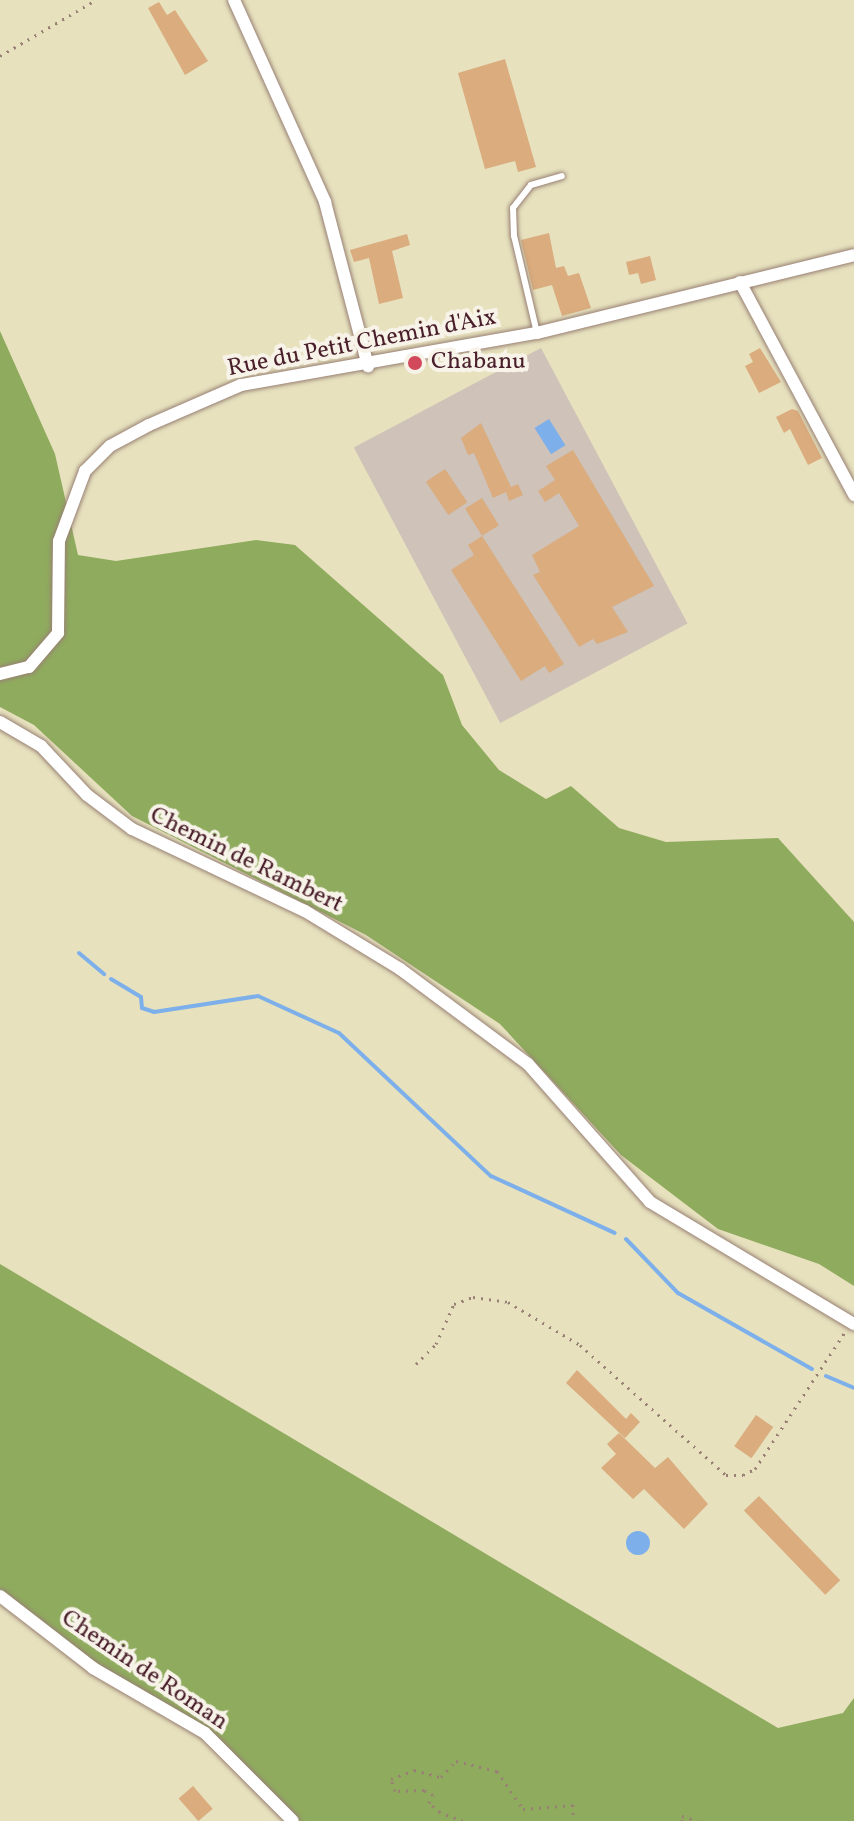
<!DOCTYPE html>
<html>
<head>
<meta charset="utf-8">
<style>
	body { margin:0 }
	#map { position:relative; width:854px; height:1821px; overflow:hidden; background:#e7e1be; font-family:Vollkorn,serif }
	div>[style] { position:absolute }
	.industrial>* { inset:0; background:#cec2b9; transform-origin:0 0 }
	.forest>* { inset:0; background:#8fab5e }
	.water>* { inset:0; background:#7db0ea; transform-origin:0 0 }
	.round { border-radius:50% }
	.stream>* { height:4px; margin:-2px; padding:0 2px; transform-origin:2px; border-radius:2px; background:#7db0ea }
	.building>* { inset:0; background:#daac7e; transform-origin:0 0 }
	.path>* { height:3px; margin-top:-1.5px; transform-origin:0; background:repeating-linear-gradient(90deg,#988074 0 2px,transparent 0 8px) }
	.roads { filter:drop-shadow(0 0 2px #988074) drop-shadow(0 0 2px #988074) }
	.lane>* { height:6px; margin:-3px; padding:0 3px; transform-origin:3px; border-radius:3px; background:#fff }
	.street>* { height:12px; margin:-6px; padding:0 6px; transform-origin:6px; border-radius:6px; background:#fff }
	.dots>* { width:22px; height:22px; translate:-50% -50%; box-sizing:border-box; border:4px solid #f7f3e8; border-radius:50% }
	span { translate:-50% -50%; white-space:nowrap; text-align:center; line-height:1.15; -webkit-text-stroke:8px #f7f3e8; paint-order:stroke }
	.street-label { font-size:24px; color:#4a1f2b }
	.poi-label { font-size:24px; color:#4a1f2b }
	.left { translate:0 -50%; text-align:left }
</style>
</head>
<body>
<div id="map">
	<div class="industrial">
		<div style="left:541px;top:348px;width:312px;height:212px;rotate:62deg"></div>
	</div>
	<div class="forest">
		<div style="clip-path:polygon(0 331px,55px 454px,78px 555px,116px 561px,256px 540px,295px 545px,443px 675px,462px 725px,499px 770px,546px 799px,571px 786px,619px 828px,666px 842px,778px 838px,854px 922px,854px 1286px,819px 1264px,718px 1229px,621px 1155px,500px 1024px,366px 935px,132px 816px,34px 725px,0 707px)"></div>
		<div style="clip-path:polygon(0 1264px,778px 1728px,843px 1713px,854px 1698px,854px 1821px,293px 1821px,226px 1753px,93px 1668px,0 1596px)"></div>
	</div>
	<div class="water">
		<div style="left:549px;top:419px;width:31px;height:17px;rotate:58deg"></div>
		<div class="round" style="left:626px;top:1531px;width:24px;height:24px"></div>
	</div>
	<div class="stream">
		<div style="left:79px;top:953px;width:33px;rotate:40deg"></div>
		<div style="left:111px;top:979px;width:35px;rotate:31deg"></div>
		<div style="left:141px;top:997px;width:11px;rotate:85deg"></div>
		<div style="left:142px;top:1008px;width:13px;rotate:18deg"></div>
		<div style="left:154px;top:1012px;width:105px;rotate:-8.7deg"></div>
		<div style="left:258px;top:996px;width:89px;rotate:24.6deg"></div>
		<div style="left:339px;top:1033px;width:209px;rotate:43.3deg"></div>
		<div style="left:491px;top:1176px;width:136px;rotate:24.7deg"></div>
		<div style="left:626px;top:1239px;width:75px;rotate:46.1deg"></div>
		<div style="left:678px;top:1293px;width:154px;rotate:29.6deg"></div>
		<div style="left:826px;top:1376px;width:30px;rotate:23deg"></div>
	</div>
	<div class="building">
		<div style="clip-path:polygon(159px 2px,167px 15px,175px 10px,208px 61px,185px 75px,148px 8px)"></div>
		<div style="clip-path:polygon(505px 59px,536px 167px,518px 172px,515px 161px,485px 169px,458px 73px)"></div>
		<div style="clip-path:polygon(549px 233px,556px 268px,564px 266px,568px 276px,579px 273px,591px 308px,562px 316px,552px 285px,533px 290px,521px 240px)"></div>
		<div style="clip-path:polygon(407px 234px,410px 245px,392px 251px,403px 298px,379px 304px,369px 258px,354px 262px,350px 250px)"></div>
		<div style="clip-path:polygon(650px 256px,656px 280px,641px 284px,638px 273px,629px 275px,626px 262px)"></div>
		<div style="clip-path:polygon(760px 348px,781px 382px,759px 393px,745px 366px,753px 362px,749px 354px)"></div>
		<div style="clip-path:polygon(792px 409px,798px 411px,822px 458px,808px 465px,790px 429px,784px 433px,776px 417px)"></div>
		<div style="clip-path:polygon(481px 423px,511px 487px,518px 484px,523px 495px,509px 501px,506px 492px,493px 498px,474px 453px,468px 455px,461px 438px)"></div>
		<div style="clip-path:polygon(573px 450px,654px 586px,612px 607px,628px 632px,597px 644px,593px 639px,579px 647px,533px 575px,540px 572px,532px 555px,579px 526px,559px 493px,545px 502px,538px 491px,555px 480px,546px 466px)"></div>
		<div style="left:445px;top:469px;width:40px;height:23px;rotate:56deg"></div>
		<div style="left:482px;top:498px;width:32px;height:20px;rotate:58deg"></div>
		<div style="clip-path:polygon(482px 536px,564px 664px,549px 673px,545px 666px,521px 681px,451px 570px,474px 555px,468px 545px)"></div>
		<div style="clip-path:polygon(577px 1370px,626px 1419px,631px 1413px,640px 1422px,625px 1438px,566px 1383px)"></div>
		<div style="left:756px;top:1415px;width:21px;height:38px;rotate:35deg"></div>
		<div style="clip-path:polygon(619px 1433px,655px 1468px,668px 1457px,708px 1504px,684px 1529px,644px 1489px,633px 1499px,601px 1468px,616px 1454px,607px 1444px)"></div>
		<div style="left:759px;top:1496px;width:117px;height:21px;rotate:46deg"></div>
		<div style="left:193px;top:1786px;width:30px;height:19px;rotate:49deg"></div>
	</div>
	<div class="path">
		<div style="left:0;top:56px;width:111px;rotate:-30.3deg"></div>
		<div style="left:416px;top:1364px;width:28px;rotate:-45deg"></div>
		<div style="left:436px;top:1344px;width:44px;rotate:-65.8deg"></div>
		<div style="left:454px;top:1304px;width:20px;rotate:-20deg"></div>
		<div style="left:473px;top:1297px;width:35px;rotate:8deg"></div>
		<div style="left:508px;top:1302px;width:84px;rotate:30.8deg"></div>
		<div style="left:580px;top:1345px;width:195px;rotate:41.7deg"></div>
		<div style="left:726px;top:1475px;width:17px"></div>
		<div style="left:743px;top:1475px;width:13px;rotate:-27deg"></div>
		<div style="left:755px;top:1469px;width:164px;rotate:-56.7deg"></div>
		<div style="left:463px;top:1821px;width:25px;rotate:-159deg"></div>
		<div style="left:440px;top:1812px;width:14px;rotate:-141deg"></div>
		<div style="left:429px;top:1803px;width:9px;rotate:-63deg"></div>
		<div style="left:433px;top:1795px;width:10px;rotate:-151deg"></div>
		<div style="left:424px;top:1790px;width:29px;rotate:178deg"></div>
		<div style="left:395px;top:1791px;width:13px;rotate:-108deg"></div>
		<div style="left:391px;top:1779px;width:25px;rotate:-21deg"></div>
		<div style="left:414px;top:1770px;width:28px;rotate:15deg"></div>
		<div style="left:441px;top:1777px;width:22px;rotate:-47deg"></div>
		<div style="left:456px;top:1761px;width:42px;rotate:13.7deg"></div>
		<div style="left:497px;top:1771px;width:46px;rotate:55.6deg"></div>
		<div style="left:523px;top:1809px;width:50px;rotate:-4.6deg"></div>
		<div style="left:573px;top:1805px;width:16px;rotate:90deg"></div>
		<div style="left:682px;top:1821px;width:5px;rotate:-90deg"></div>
		<div style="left:682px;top:1816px;width:17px;rotate:17deg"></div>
	</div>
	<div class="roads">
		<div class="lane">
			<div style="left:537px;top:333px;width:100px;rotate:-103.3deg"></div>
			<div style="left:514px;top:236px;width:28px;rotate:-92deg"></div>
			<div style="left:513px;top:208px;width:29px;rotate:-52deg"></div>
			<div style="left:531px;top:185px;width:32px;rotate:-16deg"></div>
		</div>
		<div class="street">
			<div style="left:234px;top:0;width:222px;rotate:65.7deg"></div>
			<div style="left:325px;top:202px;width:170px;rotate:75.3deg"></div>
			<div style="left:740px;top:282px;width:242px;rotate:61.8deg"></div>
			<div style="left:0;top:674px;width:30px;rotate:-14deg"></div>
			<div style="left:29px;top:667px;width:45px;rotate:-49.5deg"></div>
			<div style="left:58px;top:633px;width:92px;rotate:-89.4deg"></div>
			<div style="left:59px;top:541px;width:75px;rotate:-69.6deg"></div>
			<div style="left:85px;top:471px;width:35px;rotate:-45deg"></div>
			<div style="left:110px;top:446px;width:44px;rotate:-28.3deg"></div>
			<div style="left:149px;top:425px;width:100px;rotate:-23.5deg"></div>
			<div style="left:241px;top:385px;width:301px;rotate:-10deg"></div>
			<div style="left:537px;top:333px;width:326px;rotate:-13.8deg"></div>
			<div style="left:0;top:722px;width:48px;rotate:30.3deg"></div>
			<div style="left:41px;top:746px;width:67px;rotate:46.8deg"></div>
			<div style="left:87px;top:795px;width:56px;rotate:37.1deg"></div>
			<div style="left:132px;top:829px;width:191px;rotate:25.4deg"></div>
			<div style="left:305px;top:911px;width:111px;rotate:31.4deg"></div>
			<div style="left:400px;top:969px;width:159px;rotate:36.6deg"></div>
			<div style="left:528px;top:1064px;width:184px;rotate:48.5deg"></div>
			<div style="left:650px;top:1202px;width:238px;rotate:30.9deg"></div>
			<div style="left:0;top:1596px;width:118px;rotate:37.7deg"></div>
			<div style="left:93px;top:1668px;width:129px;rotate:30.1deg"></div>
			<div style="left:205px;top:1733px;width:124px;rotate:45deg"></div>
		</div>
	</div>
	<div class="dots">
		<div style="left:415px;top:363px;background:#d1495b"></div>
	</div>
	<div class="street-label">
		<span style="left:362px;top:344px;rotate:-11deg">Rue du Petit Chemin d'Aix</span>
		<span style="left:246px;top:861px;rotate:26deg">Chemin de Rambert</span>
		<span style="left:144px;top:1671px;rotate:34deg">Chemin de Roman</span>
	</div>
	<div class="poi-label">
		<span class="left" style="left:431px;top:363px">Chabanu</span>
	</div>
</div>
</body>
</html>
